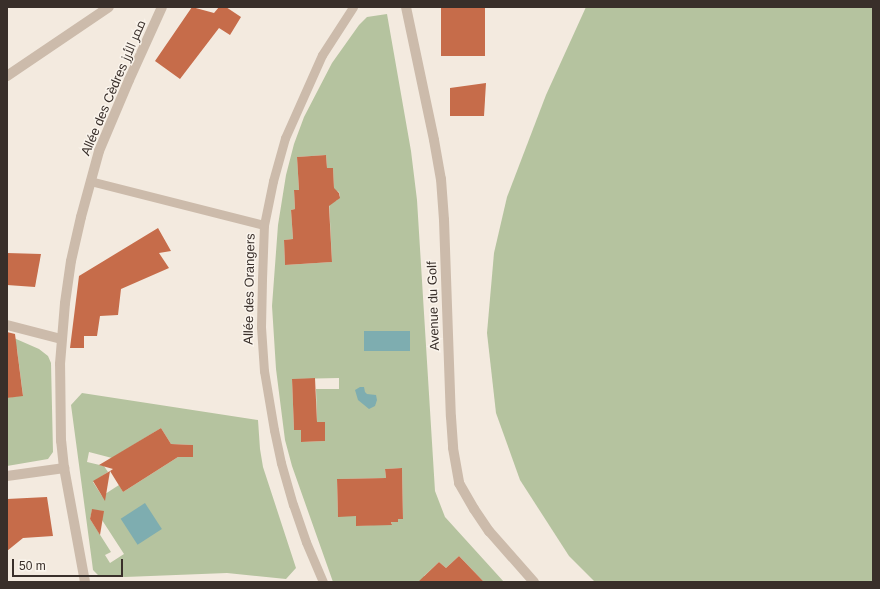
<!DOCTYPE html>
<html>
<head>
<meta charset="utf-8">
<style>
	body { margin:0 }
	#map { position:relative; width:880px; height:589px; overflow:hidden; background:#f3eadf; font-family:Arial,Cairo,sans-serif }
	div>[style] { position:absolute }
	.green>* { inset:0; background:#b5c39f }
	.water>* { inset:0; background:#7eadb0; transform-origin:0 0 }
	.building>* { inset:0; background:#c66c4a; transform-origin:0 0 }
	.service>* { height:9px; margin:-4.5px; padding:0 4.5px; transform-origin:4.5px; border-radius:4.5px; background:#ccbbab }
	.minor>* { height:10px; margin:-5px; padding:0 5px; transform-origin:5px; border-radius:5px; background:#ccbbab }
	span { translate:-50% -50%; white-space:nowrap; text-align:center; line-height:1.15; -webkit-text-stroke:3px #faf4ec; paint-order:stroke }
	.street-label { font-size:13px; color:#392f2a }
	.frame { position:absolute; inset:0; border:8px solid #392f2a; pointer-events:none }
	.scale { position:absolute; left:12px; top:559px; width:111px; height:18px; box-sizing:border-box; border:2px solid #392f2a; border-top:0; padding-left:5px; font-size:12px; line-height:14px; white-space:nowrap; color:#392f2a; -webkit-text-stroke:3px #faf4ec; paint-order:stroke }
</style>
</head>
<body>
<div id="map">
	<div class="green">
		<div style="clip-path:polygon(586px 7px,873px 7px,873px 582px,595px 582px,569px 556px,520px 480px,496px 413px,487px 333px,494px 253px,507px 197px,546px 95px)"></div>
		<div style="clip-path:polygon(evenodd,387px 14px,411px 151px,417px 200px,435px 491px,445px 517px,504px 582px,484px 582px,459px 556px,446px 568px,439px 562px,424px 576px,430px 582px,333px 582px,292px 466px,285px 440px,276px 369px,272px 306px,278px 225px,286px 175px,294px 144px,304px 117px,332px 63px,359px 25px,367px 17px,387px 14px,326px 155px,327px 168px,333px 168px,334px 190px,339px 192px,340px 196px,336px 201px,329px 201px,332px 262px,285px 265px,284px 240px,293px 239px,291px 210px,295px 209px,294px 190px,299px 190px,297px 157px,326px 155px,387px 14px,339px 378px,339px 389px,316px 389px,317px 422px,325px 422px,325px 441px,301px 442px,301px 430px,294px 430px,292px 379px,339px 378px,387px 14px,402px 468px,403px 519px,398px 519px,398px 522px,391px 522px,392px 524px,356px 526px,356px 516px,338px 516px,337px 479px,386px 478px,385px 469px,402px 468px)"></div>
		<div style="clip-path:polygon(7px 335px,39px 349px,48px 356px,51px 363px,53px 452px,48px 459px,7px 466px,7px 398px,23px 395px,17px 349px)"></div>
		<div style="clip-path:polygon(evenodd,82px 393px,258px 420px,260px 449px,263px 467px,296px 568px,286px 579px,227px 573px,125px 577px,98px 575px,93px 570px,92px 562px,71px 405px,82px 393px,161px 428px,171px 444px,193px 445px,193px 457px,178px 457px,123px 492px,119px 485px,102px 496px,93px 482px,108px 472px,104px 466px,87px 462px,89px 452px,112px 458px,161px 428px,82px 393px,92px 510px,103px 511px,102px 520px,124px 554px,110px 563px,105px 555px,111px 552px,90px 519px,92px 510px)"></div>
	</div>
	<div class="water">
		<div style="left:410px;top:331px;width:20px;height:46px;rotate:90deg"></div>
		<div style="clip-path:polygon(360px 387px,364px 387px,365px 392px,367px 394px,376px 395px,377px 400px,375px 406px,369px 409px,358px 400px,355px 390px)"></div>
		<div style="left:145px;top:503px;width:31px;height:29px;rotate:57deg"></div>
	</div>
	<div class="building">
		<div style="clip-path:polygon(192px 7px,214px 13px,219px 7px,226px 7px,241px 17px,230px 35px,219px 28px,180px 79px,155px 61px)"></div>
		<div style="left:441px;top:7px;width:44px;height:49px"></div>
		<div style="clip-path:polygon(486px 83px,484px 116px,450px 116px,450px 88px)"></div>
		<div style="clip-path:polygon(326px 155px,327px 168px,333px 168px,334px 188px,339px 193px,340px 198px,329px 206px,332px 262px,285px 265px,284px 240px,293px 239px,291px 210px,295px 209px,294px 190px,299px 190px,297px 157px)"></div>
		<div style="clip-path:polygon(158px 228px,171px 251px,159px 253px,169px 268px,121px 289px,118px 315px,100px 316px,97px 336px,84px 336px,84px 348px,70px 348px,79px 276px)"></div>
		<div style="clip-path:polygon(7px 253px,41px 254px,35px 287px,7px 285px)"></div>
		<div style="clip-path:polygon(7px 332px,15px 334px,23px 396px,7px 398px)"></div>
		<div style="clip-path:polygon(315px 378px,317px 422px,325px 422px,325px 441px,301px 442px,301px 430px,294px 430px,292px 379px)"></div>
		<div style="clip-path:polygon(161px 428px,171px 444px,193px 445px,193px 457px,178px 457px,123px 492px,110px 471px,113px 469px,99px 465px)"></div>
		<div style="clip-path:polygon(402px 468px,403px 519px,398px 519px,398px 522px,391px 522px,392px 525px,356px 526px,356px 516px,338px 517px,337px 479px,386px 478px,385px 469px)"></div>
		<div style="clip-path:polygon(110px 471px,105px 501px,93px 481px)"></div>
		<div style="clip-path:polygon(47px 497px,53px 536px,23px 538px,7px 551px,7px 499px)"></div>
		<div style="clip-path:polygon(92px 509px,104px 511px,100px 535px,90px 519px)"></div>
		<div style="clip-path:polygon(459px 556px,484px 582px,418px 582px,439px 562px,446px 568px)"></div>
	</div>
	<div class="service">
		<div style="left:90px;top:181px;width:179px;rotate:14.2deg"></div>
		<div style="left:323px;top:582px;width:43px;rotate:-113deg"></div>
		<div style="left:306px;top:542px;width:39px;rotate:-109deg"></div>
		<div style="left:293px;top:505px;width:44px;rotate:-105.9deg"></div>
		<div style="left:281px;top:463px;width:34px;rotate:-102deg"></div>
		<div style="left:274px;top:430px;width:60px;rotate:-99.6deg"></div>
		<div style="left:264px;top:371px;width:44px;rotate:-93.9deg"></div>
		<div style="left:261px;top:327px;width:48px;rotate:-88.8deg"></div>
		<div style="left:262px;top:279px;width:54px;rotate:-87.9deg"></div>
		<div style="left:264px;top:225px;width:45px;rotate:-78.4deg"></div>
		<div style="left:273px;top:181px;width:45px;rotate:-74.4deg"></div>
		<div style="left:285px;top:138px;width:91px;rotate:-66deg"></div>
		<div style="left:322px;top:55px;width:57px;rotate:-57.1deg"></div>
	</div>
	<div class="minor">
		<div style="left:406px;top:7px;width:136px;rotate:78.1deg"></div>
		<div style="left:434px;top:140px;width:40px;rotate:80deg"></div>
		<div style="left:441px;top:179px;width:41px;rotate:85.8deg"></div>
		<div style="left:444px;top:220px;width:197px;rotate:88deg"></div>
		<div style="left:451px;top:417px;width:31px;rotate:86deg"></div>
		<div style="left:453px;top:448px;width:36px;rotate:80deg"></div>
		<div style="left:459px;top:483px;width:30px;rotate:60deg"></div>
		<div style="left:474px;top:509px;width:27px;rotate:56deg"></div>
		<div style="left:489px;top:531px;width:68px;rotate:48.6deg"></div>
		<div style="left:7px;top:76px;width:123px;rotate:-34.1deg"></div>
		<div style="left:7px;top:325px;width:56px;rotate:14.5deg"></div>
		<div style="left:7px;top:476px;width:58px;rotate:-8deg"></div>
		<div style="left:85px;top:582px;width:116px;rotate:-100.4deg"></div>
		<div style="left:64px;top:468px;width:27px;rotate:-96deg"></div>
		<div style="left:61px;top:441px;width:77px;rotate:-90.7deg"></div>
		<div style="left:60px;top:364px;width:61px;rotate:-85.3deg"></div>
		<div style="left:65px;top:303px;width:42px;rotate:-81.9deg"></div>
		<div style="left:71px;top:261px;width:45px;rotate:-77.2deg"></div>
		<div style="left:81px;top:217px;width:68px;rotate:-74.7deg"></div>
		<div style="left:99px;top:151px;width:77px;rotate:-67.1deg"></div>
		<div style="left:129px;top:80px;width:80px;rotate:-65.7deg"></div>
	</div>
	<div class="street-label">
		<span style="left:114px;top:88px;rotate:-67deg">Allée des Cèdres ممر الأرز</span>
		<span style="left:250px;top:289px;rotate:-89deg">Allée des Orangers</span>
		<span style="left:434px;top:306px;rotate:-92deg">Avenue du Golf</span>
	</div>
	<div class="frame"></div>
	<div class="scale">50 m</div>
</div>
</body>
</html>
